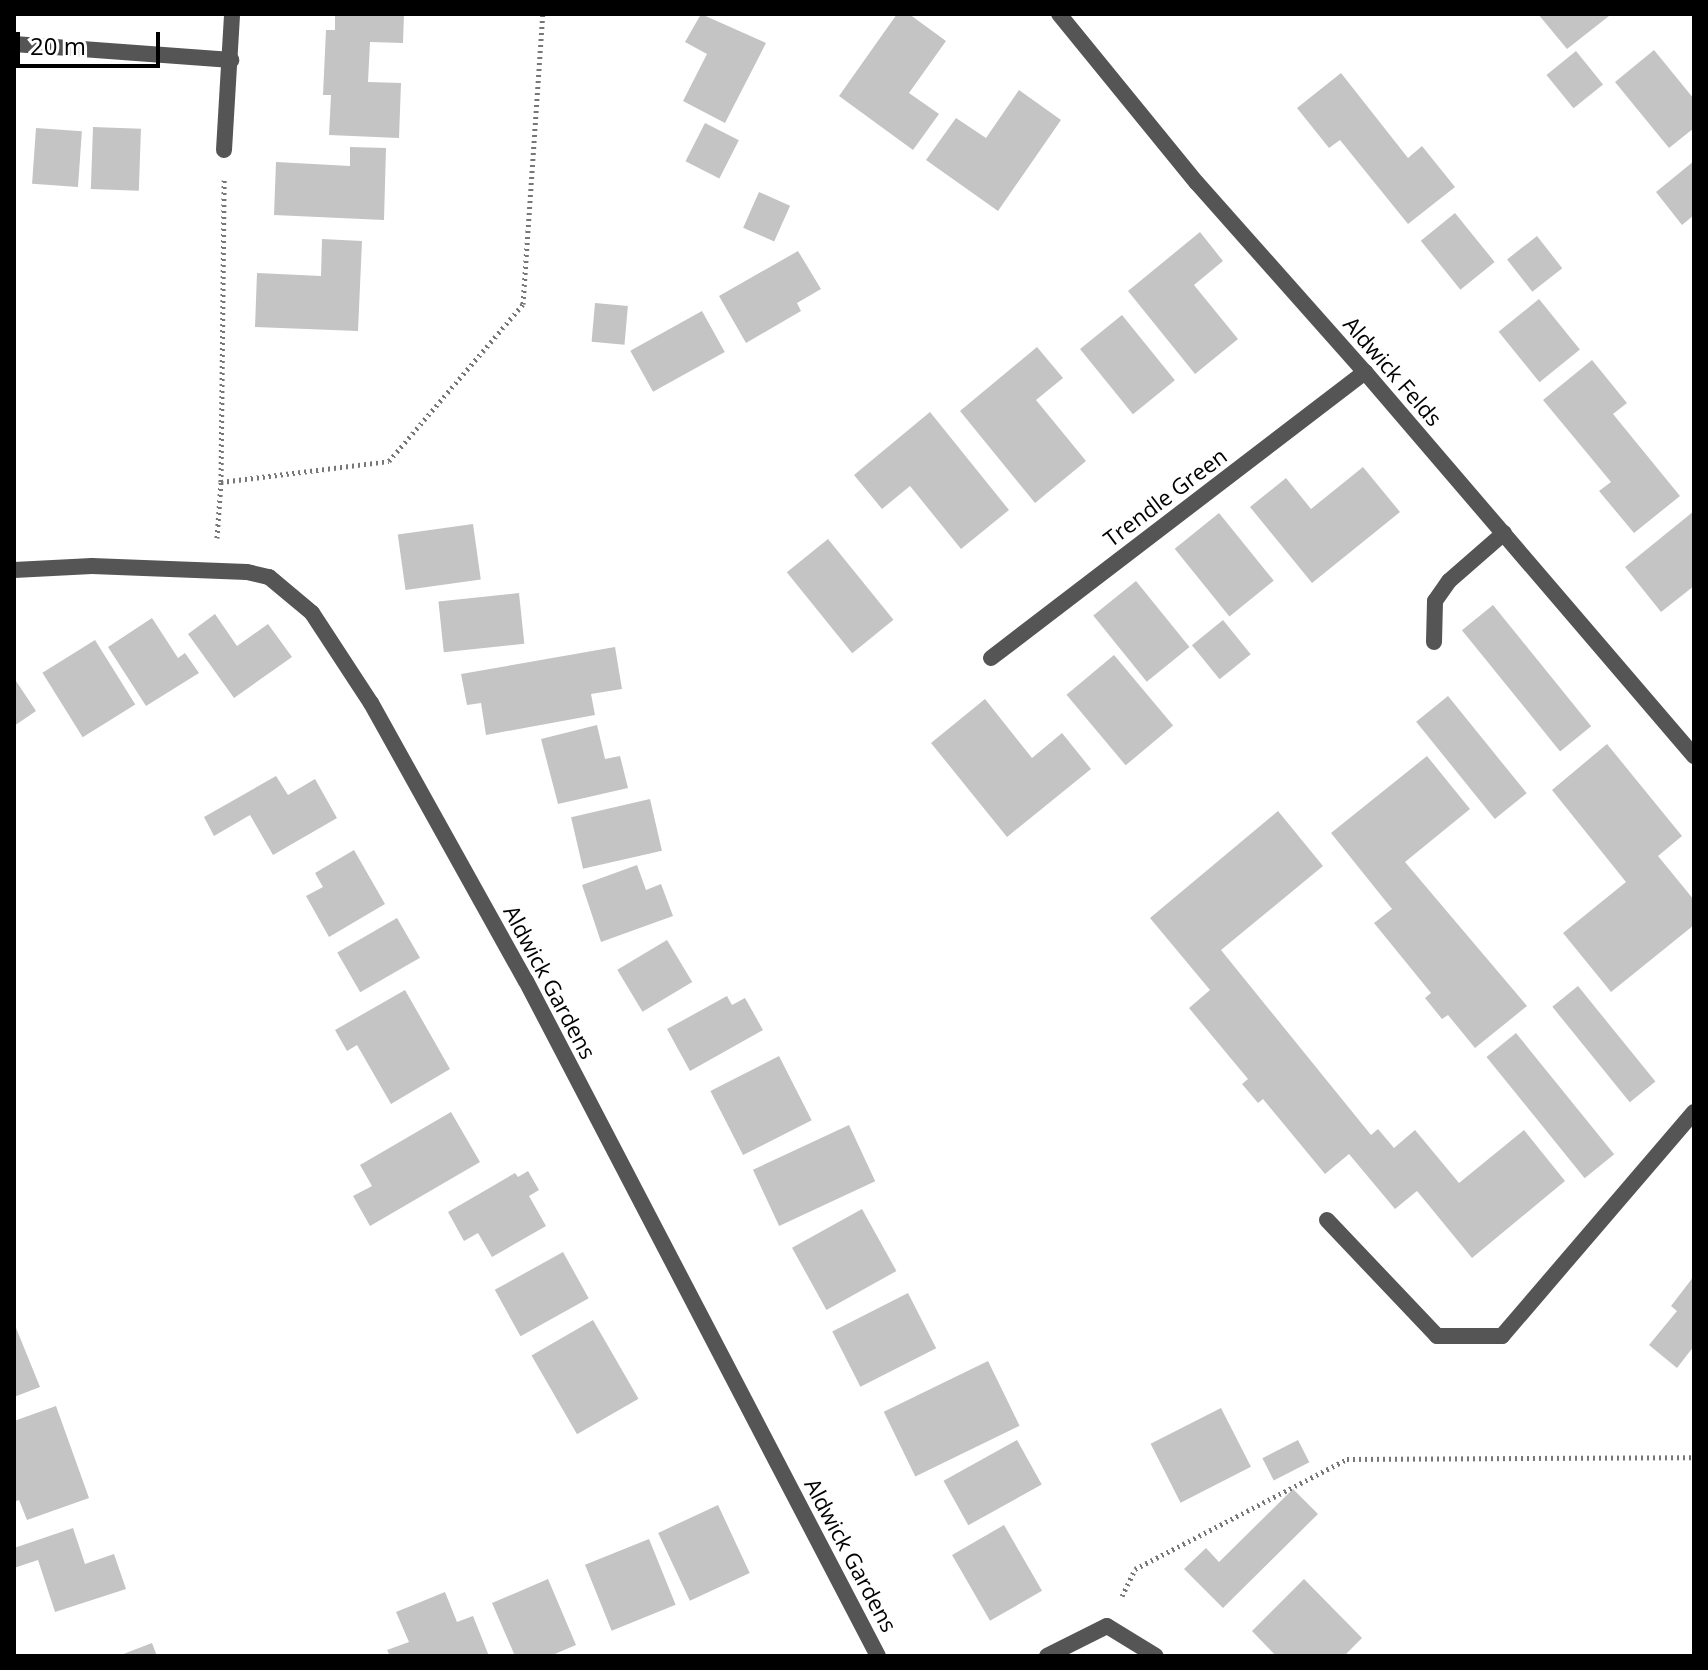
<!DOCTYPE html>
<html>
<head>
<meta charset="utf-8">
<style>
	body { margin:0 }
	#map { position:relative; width:1708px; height:1670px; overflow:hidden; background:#fff; font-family:"Open Sans",sans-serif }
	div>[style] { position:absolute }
	.building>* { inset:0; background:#c4c4c4; transform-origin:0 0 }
	.path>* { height:5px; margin-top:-2.5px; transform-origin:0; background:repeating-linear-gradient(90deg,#777 0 2px,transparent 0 6px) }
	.service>* { height:16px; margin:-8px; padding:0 8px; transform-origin:8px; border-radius:8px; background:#555 }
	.minor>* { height:16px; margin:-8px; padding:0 8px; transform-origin:8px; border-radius:8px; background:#555 }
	span { translate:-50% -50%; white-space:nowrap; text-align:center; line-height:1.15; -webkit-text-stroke:6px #fff; paint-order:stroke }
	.street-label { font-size:22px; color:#000 }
	.frame { position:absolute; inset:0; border:16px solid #000; pointer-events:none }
	.scale { position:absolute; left:16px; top:32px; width:144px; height:36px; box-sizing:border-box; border:4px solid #000; border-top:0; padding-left:10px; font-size:24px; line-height:28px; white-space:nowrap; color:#000; -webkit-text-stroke:6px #fff; paint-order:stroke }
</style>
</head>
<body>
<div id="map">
	<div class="building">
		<div style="clip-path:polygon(335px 14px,404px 14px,403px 43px,370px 42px,368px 82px,401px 83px,399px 138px,329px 135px,331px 95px,323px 95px,326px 30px,335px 30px)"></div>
		<div style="clip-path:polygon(701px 14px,766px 43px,725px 123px,683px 101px,707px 54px,685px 42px)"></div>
		<div style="clip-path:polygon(897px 14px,909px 14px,946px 41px,909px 93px,939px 114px,913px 150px,839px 96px)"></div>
		<div style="clip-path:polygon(1538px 14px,1607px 14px,1609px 16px,1567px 49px)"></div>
		<div style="clip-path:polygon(1654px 50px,1694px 99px,1694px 128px,1669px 148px,1615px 82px)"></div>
		<div style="left:1576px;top:51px;width:43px;height:38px;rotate:51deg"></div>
		<div style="clip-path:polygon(1341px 73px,1408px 158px,1422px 146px,1455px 187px,1408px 224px,1340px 140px,1329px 148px,1297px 108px)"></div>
		<div style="clip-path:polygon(1019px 90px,1061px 120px,998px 211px,926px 160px,956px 118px,986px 138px)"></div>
		<div style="left:705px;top:123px;width:38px;height:43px;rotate:27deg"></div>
		<div style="left:93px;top:127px;width:48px;height:62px;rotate:2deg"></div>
		<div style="left:36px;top:128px;width:46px;height:56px;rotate:4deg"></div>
		<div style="clip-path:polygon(350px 147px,386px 148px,384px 220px,274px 215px,276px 162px,350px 166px)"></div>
		<div style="clip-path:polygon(1694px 161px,1694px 215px,1682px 225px,1656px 192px)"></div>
		<div style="left:759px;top:192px;width:34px;height:39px;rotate:24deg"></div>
		<div style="left:1455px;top:213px;width:63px;height:44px;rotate:51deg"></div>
		<div style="clip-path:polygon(1200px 232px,1223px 261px,1194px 285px,1238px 339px,1195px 374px,1128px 291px)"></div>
		<div style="left:1537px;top:236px;width:41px;height:38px;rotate:52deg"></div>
		<div style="clip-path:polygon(322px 239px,362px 241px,358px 331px,255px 327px,257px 273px,321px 276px)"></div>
		<div style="clip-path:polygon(798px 251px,821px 289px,797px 303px,801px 311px,746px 343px,719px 296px)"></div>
		<div style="left:1539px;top:299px;width:65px;height:52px;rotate:51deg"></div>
		<div style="left:595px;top:303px;width:33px;height:39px;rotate:5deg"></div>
		<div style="left:702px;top:311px;width:47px;height:82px;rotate:61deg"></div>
		<div style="left:1122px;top:315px;width:84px;height:54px;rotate:51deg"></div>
		<div style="clip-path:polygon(1037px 347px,1063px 378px,1036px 400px,1086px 461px,1035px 503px,960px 411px)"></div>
		<div style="clip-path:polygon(1592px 360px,1627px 403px,1613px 414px,1680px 496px,1634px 533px,1599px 491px,1611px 482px,1543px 400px)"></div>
		<div style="clip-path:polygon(930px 412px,1009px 510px,961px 549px,910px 486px,882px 509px,854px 475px)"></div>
		<div style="clip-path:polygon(1363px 467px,1400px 512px,1312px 583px,1250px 507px,1286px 478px,1311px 509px)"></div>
		<div style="clip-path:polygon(1694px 511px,1694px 586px,1661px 612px,1625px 567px)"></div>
		<div style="left:1219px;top:513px;width:87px;height:57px;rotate:51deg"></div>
		<div style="left:473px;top:524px;width:56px;height:76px;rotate:82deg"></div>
		<div style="left:828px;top:539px;width:104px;height:53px;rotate:51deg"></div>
		<div style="left:1136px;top:581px;width:85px;height:55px;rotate:51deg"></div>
		<div style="left:519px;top:593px;width:51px;height:81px;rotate:84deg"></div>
		<div style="left:1493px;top:605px;width:156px;height:40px;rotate:51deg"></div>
		<div style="clip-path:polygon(215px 614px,237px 646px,268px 624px,292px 657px,234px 698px,188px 634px)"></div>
		<div style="clip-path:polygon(152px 618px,178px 658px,185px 653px,199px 673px,146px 706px,108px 647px)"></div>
		<div style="left:1223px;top:620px;width:44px;height:40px;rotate:51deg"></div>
		<div style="left:95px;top:640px;width:76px;height:62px;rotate:58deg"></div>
		<div style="clip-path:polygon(615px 647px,622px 689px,591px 694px,595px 715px,486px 735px,481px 703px,467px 705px,461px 674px)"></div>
		<div style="left:1114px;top:655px;width:92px;height:62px;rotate:50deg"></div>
		<div style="clip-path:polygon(14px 678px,36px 711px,14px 726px)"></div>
		<div style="left:1448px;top:696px;width:125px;height:41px;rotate:51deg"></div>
		<div style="clip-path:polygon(985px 699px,1032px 758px,1062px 733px,1091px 769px,1007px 837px,931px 743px)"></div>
		<div style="clip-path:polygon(597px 725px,605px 759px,620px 756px,628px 788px,558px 804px,541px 739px)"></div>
		<div style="clip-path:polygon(1607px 744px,1682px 836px,1658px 856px,1694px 900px,1694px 925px,1611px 992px,1563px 933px,1626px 882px,1552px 790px)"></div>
		<div style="clip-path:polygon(1427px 756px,1470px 809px,1405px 862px,1527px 1006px,1475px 1048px,1448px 1015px,1442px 1019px,1425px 998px,1431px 993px,1374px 923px,1392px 909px,1331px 833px)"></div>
		<div style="clip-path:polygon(276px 776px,288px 795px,315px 779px,337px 818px,273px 855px,250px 815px,214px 836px,204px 817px)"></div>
		<div style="left:650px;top:799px;width:53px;height:81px;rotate:77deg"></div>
		<div style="clip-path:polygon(1278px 811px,1323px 866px,1221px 950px,1371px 1135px,1378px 1129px,1394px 1148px,1415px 1130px,1459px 1183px,1524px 1130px,1565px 1181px,1472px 1258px,1417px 1191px,1395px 1209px,1349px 1154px,1325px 1174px,1263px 1099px,1258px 1103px,1242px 1084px,1248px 1079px,1189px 1008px,1210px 990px,1150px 918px)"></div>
		<div style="clip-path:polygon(354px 850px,385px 904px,329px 937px,306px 896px,323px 887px,315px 873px)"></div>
		<div style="clip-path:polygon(637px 865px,646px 890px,661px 884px,673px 916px,601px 942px,582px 885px)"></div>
		<div style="left:397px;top:918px;width:46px;height:69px;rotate:60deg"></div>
		<div style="left:667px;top:940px;width:49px;height:58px;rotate:59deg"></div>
		<div style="left:1578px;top:986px;width:123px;height:33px;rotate:51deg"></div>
		<div style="clip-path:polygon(405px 990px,450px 1069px,391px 1104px,357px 1045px,347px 1051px,335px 1030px)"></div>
		<div style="clip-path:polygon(727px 996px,732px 1005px,745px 998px,763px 1030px,690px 1071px,667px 1029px)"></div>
		<div style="left:1516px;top:1033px;width:156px;height:38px;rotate:51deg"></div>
		<div style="left:779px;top:1056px;width:72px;height:77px;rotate:63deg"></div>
		<div style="clip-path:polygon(451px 1112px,480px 1162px,370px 1226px,353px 1196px,372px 1186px,360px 1165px)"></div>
		<div style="left:849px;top:1125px;width:62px;height:106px;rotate:65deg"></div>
		<div style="clip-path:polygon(528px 1171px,539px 1190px,529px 1196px,546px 1226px,492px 1257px,478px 1233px,464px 1241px,448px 1212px,515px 1173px,518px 1177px)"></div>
		<div style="left:862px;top:1209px;width:71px;height:80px;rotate:61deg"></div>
		<div style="left:563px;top:1252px;width:53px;height:78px;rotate:61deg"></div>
		<div style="clip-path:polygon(1694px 1276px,1694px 1346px,1677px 1368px,1649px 1345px,1677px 1311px,1671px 1306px)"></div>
		<div style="left:908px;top:1293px;width:62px;height:85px;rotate:63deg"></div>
		<div style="left:593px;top:1320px;width:91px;height:71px;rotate:60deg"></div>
		<div style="clip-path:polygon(14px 1323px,40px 1387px,14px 1397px)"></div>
		<div style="left:988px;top:1361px;width:72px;height:116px;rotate:64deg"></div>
		<div style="clip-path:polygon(56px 1406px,89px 1498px,27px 1520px,19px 1500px,14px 1502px,14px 1421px)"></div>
		<div style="left:1221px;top:1408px;width:66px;height:79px;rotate:63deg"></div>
		<div style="left:1017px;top:1440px;width:51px;height:84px;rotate:61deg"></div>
		<div style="left:1298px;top:1440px;width:25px;height:40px;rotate:63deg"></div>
		<div style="clip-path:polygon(1293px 1489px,1318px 1514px,1223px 1608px,1184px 1569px,1206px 1548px,1219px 1562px)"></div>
		<div style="left:718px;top:1505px;width:75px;height:66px;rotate:65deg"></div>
		<div style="left:1004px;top:1525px;width:76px;height:60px;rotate:60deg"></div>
		<div style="clip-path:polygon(73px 1528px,85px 1564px,114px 1554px,126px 1589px,55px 1612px,38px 1560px,14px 1568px,14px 1548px)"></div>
		<div style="left:649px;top:1539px;width:71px;height:69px;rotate:68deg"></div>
		<div style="clip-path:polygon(548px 1579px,576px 1645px,550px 1656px,515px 1656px,492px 1603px)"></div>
		<div style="clip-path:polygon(1304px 1579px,1362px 1638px,1344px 1656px,1276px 1656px,1252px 1631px)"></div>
		<div style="clip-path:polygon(445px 1592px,457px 1622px,473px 1616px,489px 1656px,390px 1656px,387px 1650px,409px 1642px,396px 1612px)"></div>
		<div style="clip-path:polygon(152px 1643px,157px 1656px,118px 1656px)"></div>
	</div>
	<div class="path">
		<div style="left:221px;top:482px;width:169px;rotate:-7.1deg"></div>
		<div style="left:389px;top:461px;width:206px;rotate:-49.5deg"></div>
		<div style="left:523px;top:304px;width:291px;rotate:-86.1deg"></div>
		<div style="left:217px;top:538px;width:56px;rotate:-85.9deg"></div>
		<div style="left:221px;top:482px;width:302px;rotate:-89.4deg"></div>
		<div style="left:1122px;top:1596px;width:30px;rotate:-64deg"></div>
		<div style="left:1135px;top:1569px;width:239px;rotate:-27.4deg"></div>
		<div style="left:1347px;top:1459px;width:347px;rotate:-0.3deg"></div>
	</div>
	<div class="service">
		<div style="left:1434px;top:642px;width:41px;rotate:-88.6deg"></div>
		<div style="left:1435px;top:601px;width:24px;rotate:-55deg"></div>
		<div style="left:1449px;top:581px;width:73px;rotate:-41.1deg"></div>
	</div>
	<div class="minor">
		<div style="left:1059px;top:14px;width:218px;rotate:50.8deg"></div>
		<div style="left:1197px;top:183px;width:253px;rotate:48.4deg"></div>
		<div style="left:1365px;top:372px;width:506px;rotate:49.41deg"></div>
		<div style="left:14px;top:44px;width:218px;rotate:4.2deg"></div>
		<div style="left:224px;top:150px;width:136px;rotate:-86.6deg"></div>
		<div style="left:14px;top:570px;width:78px;rotate:-2.9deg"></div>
		<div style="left:92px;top:566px;width:155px;rotate:2.2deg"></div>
		<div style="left:247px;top:572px;width:23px;rotate:13deg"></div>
		<div style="left:269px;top:577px;width:56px;rotate:39.9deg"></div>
		<div style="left:312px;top:613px;width:108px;rotate:56.8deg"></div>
		<div style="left:371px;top:703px;width:318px;rotate:60.9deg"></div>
		<div style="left:526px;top:981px;width:761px;rotate:62.46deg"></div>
		<div style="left:991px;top:658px;width:471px;rotate:-37.4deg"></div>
		<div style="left:1327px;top:1220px;width:160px;rotate:46.5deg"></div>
		<div style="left:1437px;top:1336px;width:65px"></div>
		<div style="left:1502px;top:1336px;width:295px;rotate:-49.4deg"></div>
		<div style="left:1047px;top:1656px;width:67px;rotate:-26.6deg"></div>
		<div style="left:1107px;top:1626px;width:57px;rotate:31.5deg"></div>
	</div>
	<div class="street-label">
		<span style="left:1393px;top:371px;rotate:49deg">Aldwick Felds</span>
		<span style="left:1165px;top:497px;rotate:-37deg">Trendle Green</span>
		<span style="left:550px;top:982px;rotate:62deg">Aldwick Gardens</span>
		<span style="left:851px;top:1555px;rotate:62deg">Aldwick Gardens</span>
	</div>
	<div class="frame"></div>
	<div class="scale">20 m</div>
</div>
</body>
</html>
